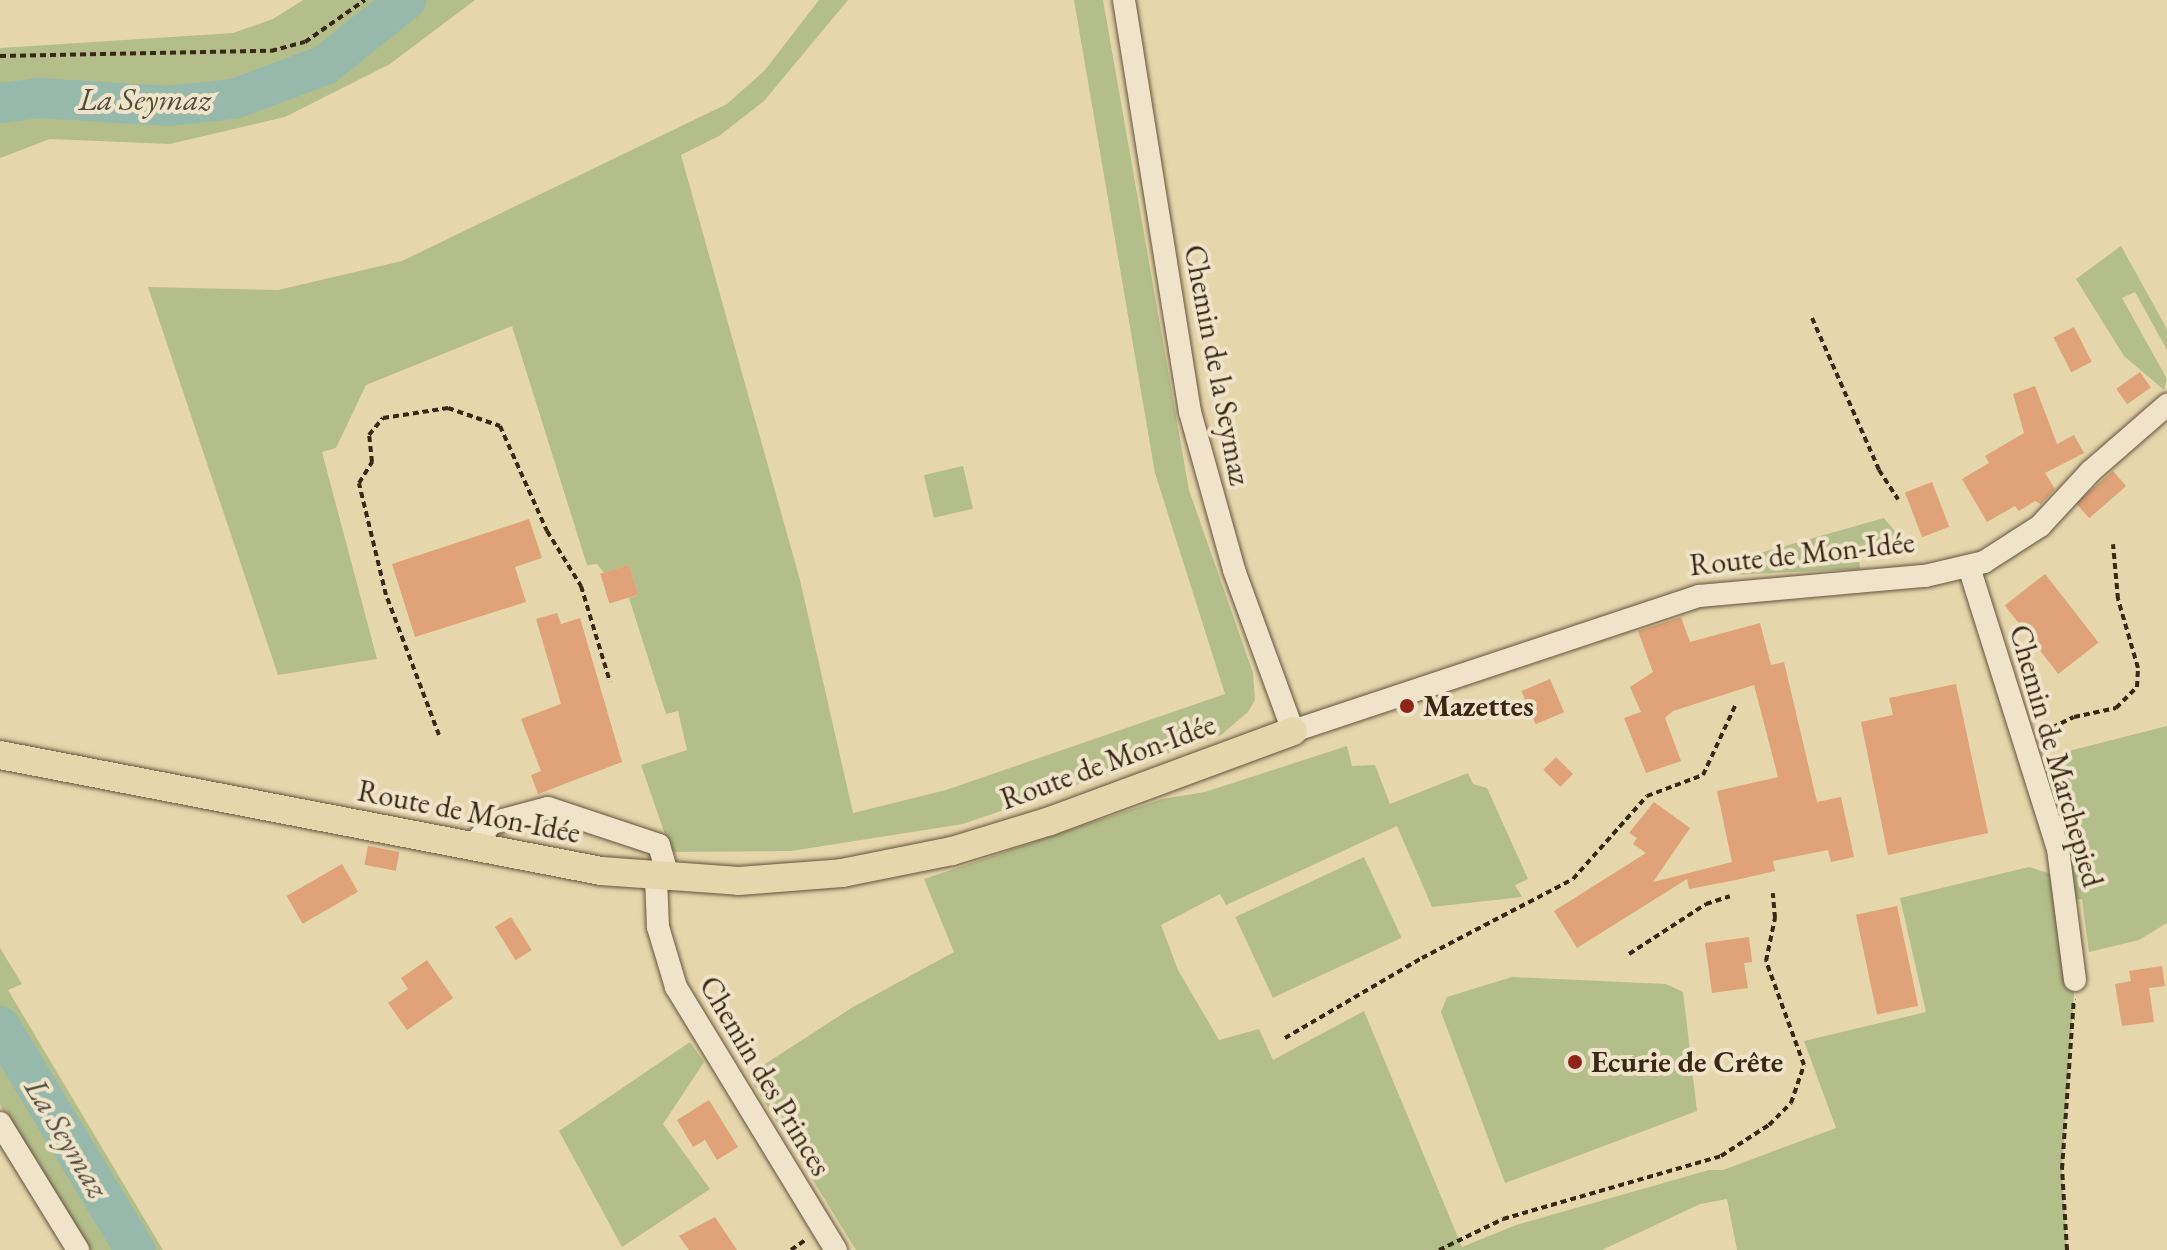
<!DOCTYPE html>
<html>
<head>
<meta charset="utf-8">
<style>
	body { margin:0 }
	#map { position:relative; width:2167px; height:1250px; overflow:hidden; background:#e6d6ac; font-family:"EB Garamond",serif }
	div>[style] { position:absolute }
	.green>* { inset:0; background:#b4be8a; transform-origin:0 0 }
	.river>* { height:40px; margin:-20px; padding:0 20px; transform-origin:20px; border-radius:20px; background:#96b9ac }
	.building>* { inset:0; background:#dfa279; transform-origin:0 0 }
	.path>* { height:4px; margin-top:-2px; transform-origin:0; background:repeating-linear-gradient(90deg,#382916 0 6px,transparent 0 10px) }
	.roads { filter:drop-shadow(0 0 2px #64543c) drop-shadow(0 0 2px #64543c) }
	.minor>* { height:22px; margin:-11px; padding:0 11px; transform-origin:11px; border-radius:11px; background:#efe4c9 }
	.major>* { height:28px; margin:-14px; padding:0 14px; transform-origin:14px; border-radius:14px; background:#e6d6ac }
	.dots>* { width:22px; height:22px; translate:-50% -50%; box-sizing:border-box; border:4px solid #efe4c9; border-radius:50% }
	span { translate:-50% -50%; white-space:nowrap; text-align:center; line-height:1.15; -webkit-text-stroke:8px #efe4c9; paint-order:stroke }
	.street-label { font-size:30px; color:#382916 }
	.poi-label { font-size:30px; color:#382916; font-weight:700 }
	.left { translate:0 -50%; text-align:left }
	.water-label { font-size:32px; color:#504d3c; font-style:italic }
</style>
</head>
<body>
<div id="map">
	<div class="green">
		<div style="clip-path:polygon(303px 0,475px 0,390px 64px,285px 117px,170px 144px,50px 139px,0 158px,0 48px,233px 33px,273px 19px)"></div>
		<div style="clip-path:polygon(819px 0,848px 0,764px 101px,719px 136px,681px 155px,800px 580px,853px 813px,946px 790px,1225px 694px,1155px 473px,1074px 0,1103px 0,1189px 490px,1253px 673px,1255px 700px,1248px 712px,1221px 735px,963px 824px,791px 851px,671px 852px,641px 765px,687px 750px,678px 711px,666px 714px,629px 598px,638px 595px,629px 565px,604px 573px,597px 564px,587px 565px,512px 326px,366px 385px,336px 448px,322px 452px,377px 659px,278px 675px,148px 287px,278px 290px,402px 261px,727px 104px,765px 70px)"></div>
		<div style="clip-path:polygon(2121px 246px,2167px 329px,2167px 350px,2135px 292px,2122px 298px,2167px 379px,2164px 390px,2124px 356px,2076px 279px)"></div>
		<div style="left:963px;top:466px;width:44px;height:40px;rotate:77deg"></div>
		<div style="clip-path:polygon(1884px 518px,1902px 540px,1858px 549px,1860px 569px,1732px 575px,1753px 555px)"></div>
		<div style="clip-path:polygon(2167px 726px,2167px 923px,2139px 940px,2089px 952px,2082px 899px,2076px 900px,2042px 766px,2061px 753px)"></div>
		<div style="clip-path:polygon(1347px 746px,1352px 766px,1375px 765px,1390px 804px,1468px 773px,1473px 784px,1487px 788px,1528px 879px,1515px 885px,1522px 897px,1432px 907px,1397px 826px,1226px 905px,1220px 894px,1161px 925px,1178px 970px,1219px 1040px,1259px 1029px,1273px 1060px,1364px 1011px,1462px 1247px,1516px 1225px,1709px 1170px,1723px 1170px,1836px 1128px,1804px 1041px,1926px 1012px,1900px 898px,2029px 867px,2055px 875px,2075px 980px,2062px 1169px,2067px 1250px,1737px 1250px,1727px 1199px,1700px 1204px,1602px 1250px,856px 1250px,748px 1075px,853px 1007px,954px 952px,924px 879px,1162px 799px,1205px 792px)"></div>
		<div style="left:1364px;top:857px;width:89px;height:142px;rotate:65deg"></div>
		<div style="clip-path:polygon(0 948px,22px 984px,8px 990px,163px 1250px,89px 1250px,0 1105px)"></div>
		<div style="clip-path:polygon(1512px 977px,1666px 984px,1683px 992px,1697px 1111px,1505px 1183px,1441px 1012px,1447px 997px)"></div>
		<div style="clip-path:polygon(690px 1042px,704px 1062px,663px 1124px,710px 1189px,622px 1247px,559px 1131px)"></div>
	</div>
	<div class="river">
		<div style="left:0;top:103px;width:38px;rotate:-7deg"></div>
		<div style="left:38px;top:98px;width:130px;rotate:3.5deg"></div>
		<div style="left:168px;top:106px;width:66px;rotate:-6.1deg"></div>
		<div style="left:234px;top:99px;width:97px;rotate:-20.5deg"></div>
		<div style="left:325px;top:65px;width:104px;rotate:-38.7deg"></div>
		<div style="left:0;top:1026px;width:262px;rotate:58.9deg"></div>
	</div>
	<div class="building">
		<div style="left:2074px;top:327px;width:39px;height:23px;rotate:63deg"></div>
		<div style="left:2140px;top:372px;width:19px;height:29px;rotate:55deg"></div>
		<div style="clip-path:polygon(2035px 386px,2057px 444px,2074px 435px,2084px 453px,2045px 473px,2055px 489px,2041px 504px,2035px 501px,2019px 511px,2015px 506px,1987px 522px,1962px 479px,1989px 463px,1985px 456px,2024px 433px,2013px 394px)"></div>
		<div style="left:2113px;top:471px;width:20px;height:49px;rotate:49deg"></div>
		<div style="left:1932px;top:482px;width:48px;height:29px;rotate:69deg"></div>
		<div style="clip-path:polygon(529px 519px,542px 558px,515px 567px,526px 602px,415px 637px,392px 564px)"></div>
		<div style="left:629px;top:565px;width:31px;height:30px;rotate:73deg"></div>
		<div style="left:2045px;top:574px;width:87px;height:51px;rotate:52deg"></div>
		<div style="clip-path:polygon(557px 613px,561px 624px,580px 618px,622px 762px,538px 794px,531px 775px,541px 771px,521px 719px,561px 704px,536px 619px)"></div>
		<div style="clip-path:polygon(1681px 617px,1690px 642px,1760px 623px,1771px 665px,1784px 662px,1817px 802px,1841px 797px,1854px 857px,1831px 862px,1828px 850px,1773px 861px,1775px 871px,1736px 880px,1689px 889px,1687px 879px,1577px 948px,1554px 911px,1646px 853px,1633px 844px,1637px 838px,1629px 833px,1654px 802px,1690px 828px,1653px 882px,1732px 862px,1717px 791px,1778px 777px,1754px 685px,1673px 711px,1665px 718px,1681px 761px,1646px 773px,1624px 718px,1641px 712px,1630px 687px,1653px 672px,1638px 631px)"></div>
		<div style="left:1550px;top:679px;width:36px;height:31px;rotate:67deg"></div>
		<div style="clip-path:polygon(1956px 684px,1988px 833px,1888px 855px,1861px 722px,1893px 715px,1889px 698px)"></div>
		<div style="left:1556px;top:757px;width:24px;height:18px;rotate:45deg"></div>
		<div style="left:368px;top:846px;width:32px;height:19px;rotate:11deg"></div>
		<div style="left:342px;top:864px;width:32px;height:64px;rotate:60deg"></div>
		<div style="left:1897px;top:906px;width:102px;height:42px;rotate:78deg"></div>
		<div style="left:511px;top:917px;width:39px;height:19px;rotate:58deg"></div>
		<div style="clip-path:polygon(1749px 937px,1752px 962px,1744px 963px,1748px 988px,1712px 993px,1705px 943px)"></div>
		<div style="clip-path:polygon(427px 960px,453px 998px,407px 1030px,388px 1003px,408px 989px,401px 978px)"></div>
		<div style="clip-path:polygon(2162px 966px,2165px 986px,2149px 988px,2154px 1022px,2122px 1026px,2115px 984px,2131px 981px,2129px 971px)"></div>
		<div style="clip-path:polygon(709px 1100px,738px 1147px,717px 1160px,705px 1140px,693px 1147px,677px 1120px)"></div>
		<div style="clip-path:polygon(715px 1217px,737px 1250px,689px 1250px,679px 1236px)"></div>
	</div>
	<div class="path">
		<div style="left:0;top:56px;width:271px;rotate:-1.1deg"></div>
		<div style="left:271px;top:51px;width:35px;rotate:-15deg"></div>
		<div style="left:305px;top:42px;width:73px;rotate:-35deg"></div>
		<div style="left:1812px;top:318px;width:166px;rotate:66.2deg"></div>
		<div style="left:1879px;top:470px;width:35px;rotate:57deg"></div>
		<div style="left:2043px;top:732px;width:34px;rotate:-26deg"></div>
		<div style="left:2074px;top:717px;width:43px;rotate:-12.1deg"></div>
		<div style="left:2116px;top:708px;width:30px;rotate:-45deg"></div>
		<div style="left:2137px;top:687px;width:19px;rotate:-87deg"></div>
		<div style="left:2138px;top:668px;width:72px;rotate:-106.2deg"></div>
		<div style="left:2118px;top:599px;width:55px;rotate:-95.2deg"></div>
		<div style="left:439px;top:735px;width:150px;rotate:-110.7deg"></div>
		<div style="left:386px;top:595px;width:115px;rotate:-103.6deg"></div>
		<div style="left:359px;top:483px;width:25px;rotate:-58deg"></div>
		<div style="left:372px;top:462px;width:27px;rotate:-96deg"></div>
		<div style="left:369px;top:435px;width:22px;rotate:-51deg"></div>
		<div style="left:383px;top:418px;width:66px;rotate:-8.7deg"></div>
		<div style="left:448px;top:408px;width:55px;rotate:19.1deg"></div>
		<div style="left:500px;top:426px;width:115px;rotate:65.9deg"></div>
		<div style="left:547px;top:531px;width:65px;rotate:58.3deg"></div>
		<div style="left:581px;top:586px;width:100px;rotate:73.2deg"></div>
		<div style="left:1629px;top:954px;width:92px;rotate:-33deg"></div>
		<div style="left:1706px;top:904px;width:25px;rotate:-18deg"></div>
		<div style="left:1285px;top:1038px;width:159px;rotate:-30.3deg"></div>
		<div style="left:1422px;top:958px;width:170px;rotate:-27.6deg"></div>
		<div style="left:1573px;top:879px;width:111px;rotate:-48.3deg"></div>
		<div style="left:1647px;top:796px;width:60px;rotate:-20.6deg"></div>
		<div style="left:1703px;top:775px;width:78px;rotate:-65.1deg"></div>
		<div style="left:791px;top:1250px;width:19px;rotate:-35deg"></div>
		<div style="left:1439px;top:1250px;width:71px;rotate:-25.8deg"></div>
		<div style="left:1503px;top:1219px;width:227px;rotate:-16.1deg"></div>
		<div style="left:1721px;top:1156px;width:57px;rotate:-32.9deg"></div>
		<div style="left:1769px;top:1125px;width:31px;rotate:-45deg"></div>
		<div style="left:1791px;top:1103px;width:40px;rotate:-71.1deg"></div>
		<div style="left:1804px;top:1065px;width:111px;rotate:-110.1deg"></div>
		<div style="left:1766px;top:961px;width:44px;rotate:-78.2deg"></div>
		<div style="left:1775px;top:918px;width:25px;rotate:-95deg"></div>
		<div style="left:2067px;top:1250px;width:81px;rotate:-93.5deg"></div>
		<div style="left:2062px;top:1169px;width:170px;rotate:-86deg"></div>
	</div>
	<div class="roads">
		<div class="minor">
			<div style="left:1124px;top:0;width:417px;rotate:80.9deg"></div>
			<div style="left:1190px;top:412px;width:164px;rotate:74.4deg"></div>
			<div style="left:1234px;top:570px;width:171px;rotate:69.9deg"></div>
			<div style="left:1293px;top:731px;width:428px;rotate:-18.4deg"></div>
			<div style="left:1699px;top:596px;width:227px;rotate:-5.1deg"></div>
			<div style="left:1925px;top:576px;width:61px;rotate:-13.3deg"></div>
			<div style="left:1984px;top:562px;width:67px;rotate:-32.7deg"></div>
			<div style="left:2040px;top:526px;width:75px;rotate:-47.2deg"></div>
			<div style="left:2091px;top:471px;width:101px;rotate:-41deg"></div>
			<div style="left:1969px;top:567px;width:296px;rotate:72.5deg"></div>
			<div style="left:2058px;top:849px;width:132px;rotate:82.6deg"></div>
			<div style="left:471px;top:847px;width:32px;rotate:-49deg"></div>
			<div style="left:492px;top:823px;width:58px;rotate:-15deg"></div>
			<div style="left:548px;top:808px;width:117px;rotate:18.4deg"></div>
			<div style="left:659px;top:845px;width:35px;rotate:74deg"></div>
			<div style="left:656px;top:878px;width:49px;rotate:87.7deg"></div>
			<div style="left:658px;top:927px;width:63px;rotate:73.3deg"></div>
			<div style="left:676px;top:987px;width:308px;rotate:58.7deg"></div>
			<div style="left:0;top:1123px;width:149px;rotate:58.4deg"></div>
		</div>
		<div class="major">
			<div style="left:0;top:755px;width:612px;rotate:10.92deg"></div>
			<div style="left:601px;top:871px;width:138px;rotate:4.1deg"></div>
			<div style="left:739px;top:881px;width:103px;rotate:-4.4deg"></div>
			<div style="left:842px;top:873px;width:112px;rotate:-11.3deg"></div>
			<div style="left:952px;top:851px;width:102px;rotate:-17deg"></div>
			<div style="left:1050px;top:821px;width:259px;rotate:-20.3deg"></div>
		</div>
	</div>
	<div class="dots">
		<div style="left:1407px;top:706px;background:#8f2418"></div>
		<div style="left:1575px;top:1062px;background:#8f2418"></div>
	</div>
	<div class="street-label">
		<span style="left:1217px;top:365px;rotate:79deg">Chemin de la Seymaz</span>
		<span style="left:1802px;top:554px;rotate:-6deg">Route de Mon-Idée</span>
		<span style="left:2056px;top:756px;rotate:74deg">Chemin de Marchepied</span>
		<span style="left:1108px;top:762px;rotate:-20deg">Route de Mon-Idée</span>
		<span style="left:469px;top:812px;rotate:11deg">Route de Mon-Idée</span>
		<span style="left:765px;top:1076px;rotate:59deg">Chemin des Princes</span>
	</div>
	<div class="poi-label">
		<span class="left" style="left:1423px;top:706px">Mazettes</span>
		<span class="left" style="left:1591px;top:1062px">Ecurie de Crête</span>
	</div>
	<div class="water-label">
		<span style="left:145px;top:99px">La Seymaz</span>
		<span style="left:67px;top:1138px;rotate:59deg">La Seymaz</span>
	</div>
</div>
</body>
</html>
